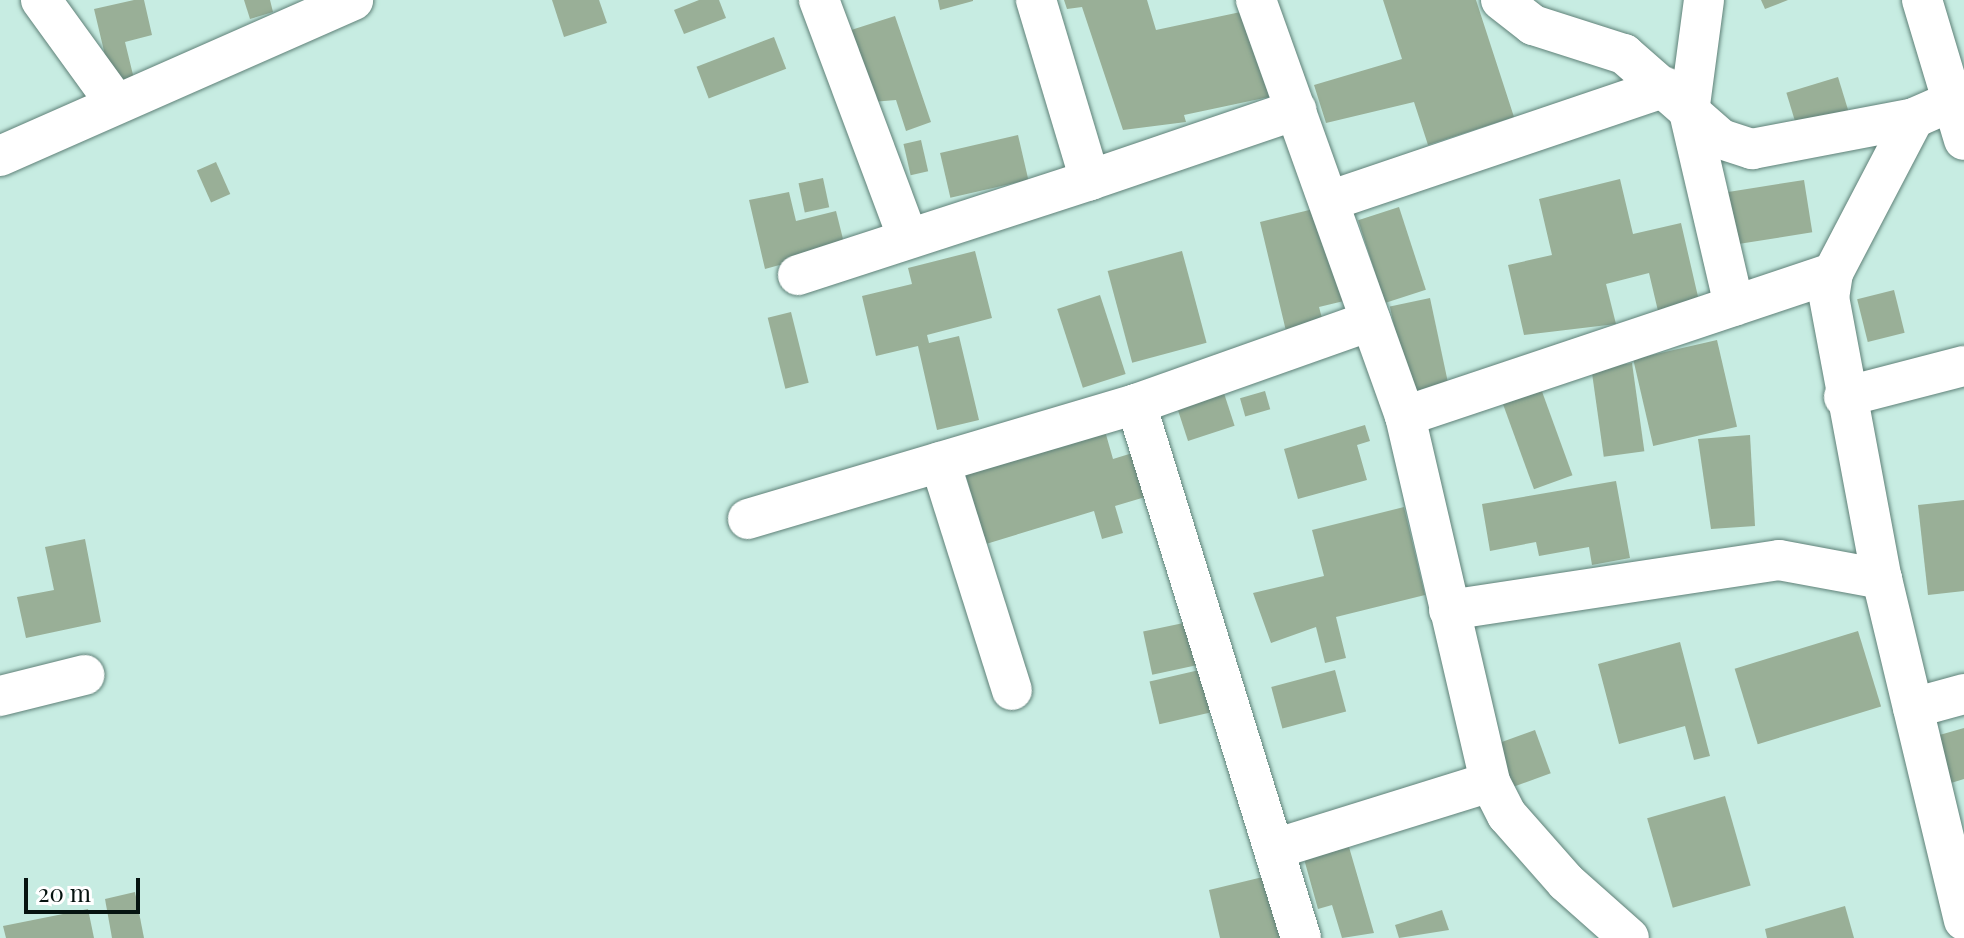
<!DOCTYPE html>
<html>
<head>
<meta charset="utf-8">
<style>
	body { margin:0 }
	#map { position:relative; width:1964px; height:938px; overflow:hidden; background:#c7ece2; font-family:"Playfair Display",serif }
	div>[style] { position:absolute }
	.building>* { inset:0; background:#99af97; transform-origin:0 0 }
	.roads { filter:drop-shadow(0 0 2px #5f8178) drop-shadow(0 0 2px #5f8178) }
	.minor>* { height:40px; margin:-20px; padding:0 20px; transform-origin:20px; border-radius:20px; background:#fff }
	span { translate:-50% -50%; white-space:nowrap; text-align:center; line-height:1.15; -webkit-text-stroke:8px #fff; paint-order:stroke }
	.scale { position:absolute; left:24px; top:878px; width:116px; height:36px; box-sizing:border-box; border:4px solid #061310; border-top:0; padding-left:10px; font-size:24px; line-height:28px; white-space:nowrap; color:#061310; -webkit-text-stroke:6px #fff; paint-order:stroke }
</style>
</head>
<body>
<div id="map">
	<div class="building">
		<div style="clip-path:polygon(134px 0,144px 0,152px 35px,125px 42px,135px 83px,113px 89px,94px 9px)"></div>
		<div style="clip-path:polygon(244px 0,270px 0,273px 12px,250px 19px)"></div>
		<div style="clip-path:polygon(552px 0,599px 0,607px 23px,564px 37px)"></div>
		<div style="clip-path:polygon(699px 0,719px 0,726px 18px,684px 34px,674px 10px)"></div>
		<div style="clip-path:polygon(938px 0,973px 0,973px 1px,940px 10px)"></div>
		<div style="clip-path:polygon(1064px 0,1147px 0,1156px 30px,1250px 10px,1269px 97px,1184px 115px,1186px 122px,1123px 130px,1082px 7px,1067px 9px)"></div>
		<div style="clip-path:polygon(1383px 0,1476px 0,1514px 117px,1428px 145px,1414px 102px,1326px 123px,1314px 85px,1402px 59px)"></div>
		<div style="clip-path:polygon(1761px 0,1788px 0,1765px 9px)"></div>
		<div style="clip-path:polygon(895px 16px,931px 122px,906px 131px,896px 100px,872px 102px,848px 31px)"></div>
		<div style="left:774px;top:37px;width:34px;height:83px;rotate:69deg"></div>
		<div style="left:1838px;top:77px;width:49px;height:54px;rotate:73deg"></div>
		<div style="left:1018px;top:135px;width:46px;height:80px;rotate:77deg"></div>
		<div style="left:921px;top:140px;width:32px;height:18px;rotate:77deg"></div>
		<div style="left:216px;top:162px;width:35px;height:21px;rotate:66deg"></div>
		<div style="left:823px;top:178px;width:30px;height:25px;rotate:78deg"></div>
		<div style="clip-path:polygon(1620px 179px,1633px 234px,1681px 223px,1699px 301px,1658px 311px,1649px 273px,1606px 284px,1616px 324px,1524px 335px,1508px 265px,1552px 255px,1539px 199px)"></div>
		<div style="left:1804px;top:180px;width:53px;height:91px;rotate:81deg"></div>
		<div style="clip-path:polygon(789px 192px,796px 221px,836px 211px,845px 247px,765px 269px,749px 200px)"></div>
		<div style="clip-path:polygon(1326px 206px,1348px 300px,1319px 307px,1323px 322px,1286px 331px,1260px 222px)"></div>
		<div style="left:1399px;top:207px;width:87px;height:43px;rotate:72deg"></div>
		<div style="clip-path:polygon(975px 251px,992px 318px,927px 335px,929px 343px,959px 336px,979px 420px,937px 430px,918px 346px,876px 356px,862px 296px,912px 284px,908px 268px)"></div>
		<div style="left:1182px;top:251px;width:95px;height:77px;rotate:75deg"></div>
		<div style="left:1894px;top:290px;width:44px;height:38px;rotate:76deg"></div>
		<div style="left:1100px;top:295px;width:83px;height:45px;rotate:72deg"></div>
		<div style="left:1430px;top:298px;width:88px;height:41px;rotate:78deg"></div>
		<div style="left:791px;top:312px;width:73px;height:24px;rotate:76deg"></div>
		<div style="left:1717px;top:340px;width:89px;height:86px;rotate:77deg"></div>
		<div style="left:1632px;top:363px;width:89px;height:41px;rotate:82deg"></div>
		<div style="left:1221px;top:384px;width:44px;height:49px;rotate:72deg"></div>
		<div style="left:1540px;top:386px;width:95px;height:41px;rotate:70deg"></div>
		<div style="left:1265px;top:391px;width:19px;height:26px;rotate:74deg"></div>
		<div style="clip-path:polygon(1103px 424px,1113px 459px,1139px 451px,1152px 495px,1115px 506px,1123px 533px,1102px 539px,1094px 511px,986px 544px,963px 466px)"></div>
		<div style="clip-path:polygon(1365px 425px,1370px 441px,1357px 445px,1367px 480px,1298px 499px,1284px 449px)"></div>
		<div style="clip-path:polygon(1750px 435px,1755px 526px,1711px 529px,1698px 439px)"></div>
		<div style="clip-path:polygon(1616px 481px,1630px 558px,1592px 565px,1589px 547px,1539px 556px,1536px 542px,1490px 551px,1482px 504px)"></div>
		<div style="clip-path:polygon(1964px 500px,1964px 591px,1928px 595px,1918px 505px)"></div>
		<div style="clip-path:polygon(1404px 507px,1425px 595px,1336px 617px,1346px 658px,1325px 663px,1316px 627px,1271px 643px,1253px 593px,1324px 576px,1312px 530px)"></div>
		<div style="clip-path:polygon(85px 539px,101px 622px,26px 638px,17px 597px,54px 590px,45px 547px)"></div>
		<div style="left:1193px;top:621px;width:44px;height:51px;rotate:78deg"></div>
		<div style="left:1858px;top:631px;width:79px;height:129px;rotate:73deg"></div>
		<div style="clip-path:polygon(1680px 642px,1710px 756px,1694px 760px,1685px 726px,1619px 744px,1598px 664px)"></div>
		<div style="left:1208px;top:668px;width:44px;height:60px;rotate:77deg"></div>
		<div style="left:1335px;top:670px;width:43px;height:66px;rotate:75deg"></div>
		<div style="clip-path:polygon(1964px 728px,1964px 779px,1951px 783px,1936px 736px)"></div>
		<div style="left:1535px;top:730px;width:46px;height:42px;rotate:70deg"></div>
		<div style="left:1725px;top:796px;width:93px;height:81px;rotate:74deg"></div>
		<div style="clip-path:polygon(1349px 847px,1374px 933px,1342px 938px,1332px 905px,1318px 909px,1304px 859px)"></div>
		<div style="clip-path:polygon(1267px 876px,1282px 938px,1220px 938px,1209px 890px)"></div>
		<div style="clip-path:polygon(135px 892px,144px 938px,112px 938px,105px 899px)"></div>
		<div style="clip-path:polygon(1845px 906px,1854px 938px,1767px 938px,1765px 929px)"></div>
		<div style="clip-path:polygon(88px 909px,94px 938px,6px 938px,3px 926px)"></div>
		<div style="clip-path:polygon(1442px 910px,1449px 930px,1399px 938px,1395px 925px)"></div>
	</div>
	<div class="roads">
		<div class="minor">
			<div style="left:41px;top:0;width:125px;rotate:54.1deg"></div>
			<div style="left:819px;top:0;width:254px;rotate:69.5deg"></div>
			<div style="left:1036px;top:0;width:188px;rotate:73.3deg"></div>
			<div style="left:1090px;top:180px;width:218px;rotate:-18.8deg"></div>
			<div style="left:1256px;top:0;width:442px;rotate:70.3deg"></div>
			<div style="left:1405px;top:416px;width:376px;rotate:76.9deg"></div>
			<div style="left:1490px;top:782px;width:37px;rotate:63deg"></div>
			<div style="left:1507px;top:815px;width:89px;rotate:48.6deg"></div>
			<div style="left:1566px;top:882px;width:84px;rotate:41.6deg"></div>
			<div style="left:1501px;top:0;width:41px;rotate:38deg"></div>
			<div style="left:1533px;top:25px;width:96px;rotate:17.7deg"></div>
			<div style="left:1624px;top:54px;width:129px;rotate:41.2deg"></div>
			<div style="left:1721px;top:139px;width:33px;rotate:18deg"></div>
			<div style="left:1752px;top:149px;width:165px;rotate:-10.8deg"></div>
			<div style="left:1704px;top:0;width:113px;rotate:97.6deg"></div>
			<div style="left:1689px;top:112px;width:199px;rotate:76.9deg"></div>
			<div style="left:1922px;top:0;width:146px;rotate:73.3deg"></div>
			<div style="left:1964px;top:96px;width:55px;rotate:156.3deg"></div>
			<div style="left:1914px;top:118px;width:175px;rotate:117.6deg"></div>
			<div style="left:1833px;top:273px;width:24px;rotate:99deg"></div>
			<div style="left:1829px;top:297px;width:287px;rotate:79.4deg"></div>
			<div style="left:1882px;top:579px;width:351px;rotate:76.5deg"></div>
			<div style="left:0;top:156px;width:386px;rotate:-23.8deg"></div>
			<div style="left:1329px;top:201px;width:355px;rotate:-18.7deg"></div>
			<div style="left:798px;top:275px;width:307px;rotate:-18deg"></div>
			<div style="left:1844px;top:397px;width:124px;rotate:-14.5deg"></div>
			<div style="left:1136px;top:404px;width:559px;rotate:72.83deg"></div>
			<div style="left:1405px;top:416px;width:451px;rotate:-18.5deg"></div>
			<div style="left:940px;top:462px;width:239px;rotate:72.5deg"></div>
			<div style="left:748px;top:519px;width:405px;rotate:-16.5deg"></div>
			<div style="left:1136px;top:404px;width:249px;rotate:-19.5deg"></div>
			<div style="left:1449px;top:610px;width:334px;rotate:-8.6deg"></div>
			<div style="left:1779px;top:560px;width:105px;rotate:10.5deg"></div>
			<div style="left:0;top:696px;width:87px;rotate:-14deg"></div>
			<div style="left:1913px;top:708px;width:53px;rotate:-15.4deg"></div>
			<div style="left:1275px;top:849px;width:225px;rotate:-17.3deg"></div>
		</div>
	</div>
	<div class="scale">20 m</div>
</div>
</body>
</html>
